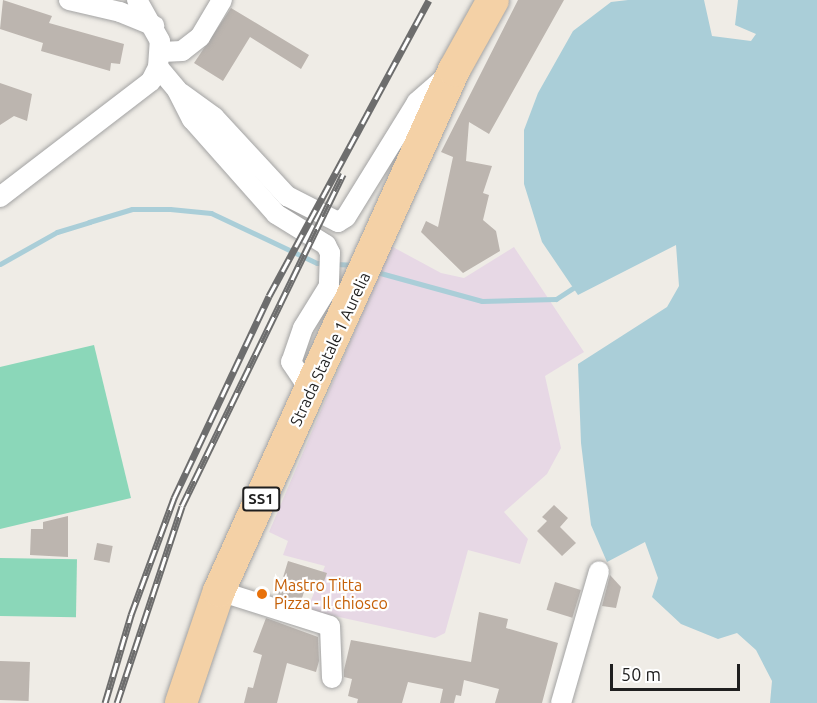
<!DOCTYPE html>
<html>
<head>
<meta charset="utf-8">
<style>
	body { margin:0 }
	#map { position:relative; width:817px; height:703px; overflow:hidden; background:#efece6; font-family:Ubuntu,sans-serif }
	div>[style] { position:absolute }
	.industrial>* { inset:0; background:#e7d8e5 }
	.pitch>* { inset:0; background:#8bd7b9; transform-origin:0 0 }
	.water>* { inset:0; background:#aaced8 }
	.stream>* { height:5px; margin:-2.5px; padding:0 2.5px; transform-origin:2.5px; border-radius:2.5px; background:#aaced8 }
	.building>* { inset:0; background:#bcb5af; transform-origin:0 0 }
	.roads { filter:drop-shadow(0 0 2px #a3a3a3) drop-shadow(0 0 2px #a3a3a3) }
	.minor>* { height:20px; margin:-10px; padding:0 10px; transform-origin:10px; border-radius:10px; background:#fff }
	.primary>* { height:32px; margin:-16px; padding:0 16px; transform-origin:16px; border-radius:16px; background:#f4d1a6 }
	.rail>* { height:7px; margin-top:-3.5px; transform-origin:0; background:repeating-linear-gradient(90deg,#fff 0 14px,#6d6d6d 0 28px); box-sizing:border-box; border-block:2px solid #6d6d6d }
	.dots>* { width:16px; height:16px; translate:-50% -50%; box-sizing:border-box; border:3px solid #fff; border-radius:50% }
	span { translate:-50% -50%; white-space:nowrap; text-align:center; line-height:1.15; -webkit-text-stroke:4.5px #fff; paint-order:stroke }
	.shield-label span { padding:2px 4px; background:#fff; border:2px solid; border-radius:4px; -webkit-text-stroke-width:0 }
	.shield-label { font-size:15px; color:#1f1f1f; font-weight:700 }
	.street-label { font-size:16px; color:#1f1f1f }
	.food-label { font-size:16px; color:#c56008 }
	.left { translate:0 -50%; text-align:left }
	.scale { position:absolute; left:610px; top:664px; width:130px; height:27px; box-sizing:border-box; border:3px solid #1f1f1f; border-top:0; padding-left:8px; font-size:18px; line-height:21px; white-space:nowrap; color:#1f1f1f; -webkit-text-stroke:4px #fff; paint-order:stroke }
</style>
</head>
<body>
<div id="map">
	<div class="industrial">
		<div style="clip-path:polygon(391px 246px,441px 273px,464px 278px,514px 247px,584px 352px,545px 376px,561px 448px,547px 474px,504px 512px,528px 539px,520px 564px,468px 550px,445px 633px,435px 638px,307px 610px,325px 566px,283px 555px,288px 541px,269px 532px)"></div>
	</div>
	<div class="pitch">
		<div style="clip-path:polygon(94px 345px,131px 498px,0 529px,0 367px)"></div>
		<div style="left:0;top:558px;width:77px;height:58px;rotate:1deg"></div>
	</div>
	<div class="water">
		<div style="clip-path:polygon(628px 0,704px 0,712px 36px,751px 41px,756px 34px,735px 25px,738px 0,817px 0,817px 703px,770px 703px,772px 681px,756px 650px,737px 633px,718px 639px,681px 624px,652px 597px,658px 578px,645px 542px,607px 562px,591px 525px,581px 443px,578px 364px,667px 307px,679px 286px,676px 245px,578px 295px,542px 242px,524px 184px,524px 130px,538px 93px,573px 31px,611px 2px)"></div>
	</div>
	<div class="stream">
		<div style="left:0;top:264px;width:65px;rotate:-29.3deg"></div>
		<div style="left:57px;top:232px;width:34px;rotate:-17deg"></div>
		<div style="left:89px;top:222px;width:45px;rotate:-16.8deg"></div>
		<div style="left:132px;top:209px;width:38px"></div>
		<div style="left:170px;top:209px;width:41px;rotate:5.6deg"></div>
		<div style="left:211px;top:213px;width:117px;rotate:25.3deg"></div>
		<div style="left:317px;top:263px;width:39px;rotate:3deg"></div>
		<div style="left:373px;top:271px;width:113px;rotate:15.4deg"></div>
		<div style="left:482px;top:301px;width:74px;rotate:-1.5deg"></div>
		<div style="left:556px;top:299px;width:20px;rotate:-33deg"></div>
	</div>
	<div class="building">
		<div style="clip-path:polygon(3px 0,52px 16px,49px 23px,124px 44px,120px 64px,111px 63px,110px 71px,41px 51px,43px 43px,0 29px)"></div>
		<div style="clip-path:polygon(518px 0,564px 0,489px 134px,469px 122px,466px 161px,492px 166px,483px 193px,489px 195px,483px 220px,496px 231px,500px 251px,463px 273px,421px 232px,426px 221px,438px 227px,453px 157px,441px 152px)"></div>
		<div style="clip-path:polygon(231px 8px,309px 55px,301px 69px,250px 37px,223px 81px,194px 63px)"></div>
		<div style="clip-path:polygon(0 83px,32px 94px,27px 121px,14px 116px,0 125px)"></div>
		<div style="clip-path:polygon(554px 505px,568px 518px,560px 527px,576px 543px,562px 556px,537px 531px,547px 521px,542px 517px)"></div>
		<div style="clip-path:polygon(68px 516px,68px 557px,30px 555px,31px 529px,43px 529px,43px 522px)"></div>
		<div style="left:97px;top:543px;width:16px;height:17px;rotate:11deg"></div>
		<div style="clip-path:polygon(288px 561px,327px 573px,322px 587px,307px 583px,300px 604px,273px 596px,278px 594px)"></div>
		<div style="clip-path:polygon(610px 575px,621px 587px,616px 608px,602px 606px)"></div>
		<div style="left:555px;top:582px;width:27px;height:29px;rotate:17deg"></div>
		<div style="clip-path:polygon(479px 612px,508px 619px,506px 628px,558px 643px,542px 703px,495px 703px,499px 689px,464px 680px,461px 696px,456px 695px,454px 703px,440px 703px,443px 689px,408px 682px,402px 703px,357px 703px,358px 699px,348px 696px,352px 679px,344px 677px,344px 670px,351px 640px,471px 662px)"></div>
		<div style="clip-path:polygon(266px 618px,318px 637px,319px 661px,316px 672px,287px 663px,277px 703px,244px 703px,248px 687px,253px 688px,262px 655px,253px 652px)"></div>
		<div style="left:0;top:661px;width:30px;height:39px;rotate:2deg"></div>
	</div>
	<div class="roads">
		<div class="minor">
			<div style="left:69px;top:0;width:52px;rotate:13.2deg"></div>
			<div style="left:120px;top:12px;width:37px;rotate:22deg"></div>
			<div style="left:162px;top:52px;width:20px;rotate:-3deg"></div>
			<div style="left:182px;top:51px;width:23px;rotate:-38deg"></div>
			<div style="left:200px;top:37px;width:43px;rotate:-59.3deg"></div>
			<div style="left:158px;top:67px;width:30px;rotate:50deg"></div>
			<div style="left:177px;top:90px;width:33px;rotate:63deg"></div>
			<div style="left:192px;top:119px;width:127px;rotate:48.5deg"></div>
			<div style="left:276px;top:214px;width:59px;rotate:31.8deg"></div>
			<div style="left:326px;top:245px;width:9px;rotate:63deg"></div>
			<div style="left:330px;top:253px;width:33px;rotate:92deg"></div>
			<div style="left:329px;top:286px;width:49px;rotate:121.8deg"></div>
			<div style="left:303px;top:328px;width:36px;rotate:109deg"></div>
			<div style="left:291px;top:362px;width:36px;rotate:56deg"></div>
			<div style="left:181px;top:93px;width:41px;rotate:36deg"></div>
			<div style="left:214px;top:117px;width:108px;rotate:47.3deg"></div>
			<div style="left:287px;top:196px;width:57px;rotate:27deg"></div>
			<div style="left:338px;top:222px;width:9px;rotate:-32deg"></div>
			<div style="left:346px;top:217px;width:135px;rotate:-58.3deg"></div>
			<div style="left:417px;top:102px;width:37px;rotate:-41deg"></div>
			<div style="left:0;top:197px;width:190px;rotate:-37.5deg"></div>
			<div style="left:151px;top:81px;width:16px;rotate:-63deg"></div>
			<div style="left:158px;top:67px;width:26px;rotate:-86deg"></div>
			<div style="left:160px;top:41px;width:47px;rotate:-119.3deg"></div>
			<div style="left:219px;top:591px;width:116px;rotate:17.5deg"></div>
			<div style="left:330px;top:626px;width:52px;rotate:87.8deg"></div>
			<div style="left:561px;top:703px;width:137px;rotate:-73.9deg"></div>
		</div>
		<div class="primary">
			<div style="left:181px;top:703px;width:118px;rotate:-71.3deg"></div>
			<div style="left:219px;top:591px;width:572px;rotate:-65.72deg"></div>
			<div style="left:454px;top:70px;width:80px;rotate:-60.9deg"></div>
		</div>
	</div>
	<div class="rail">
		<div style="left:105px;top:703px;width:92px;rotate:-73.5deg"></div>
		<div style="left:131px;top:615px;width:125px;rotate:-69.8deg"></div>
		<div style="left:174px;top:498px;width:223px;rotate:-64.8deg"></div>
		<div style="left:269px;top:296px;width:336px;rotate:-61.6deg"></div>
		<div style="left:117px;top:703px;width:207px;rotate:-71.7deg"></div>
		<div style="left:182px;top:506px;width:369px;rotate:-64.1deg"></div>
	</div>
	<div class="dots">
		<div style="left:262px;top:594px;background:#e8710a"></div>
	</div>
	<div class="shield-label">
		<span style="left:261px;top:499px">SS1</span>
	</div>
	<div class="street-label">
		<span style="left:330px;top:349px;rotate:-65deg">Strada Statale 1 Aurelia</span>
	</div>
	<div class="food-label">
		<span class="left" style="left:274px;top:594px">Mastro Titta<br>Pizza - Il chiosco</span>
	</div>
	<div class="scale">50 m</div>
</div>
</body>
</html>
